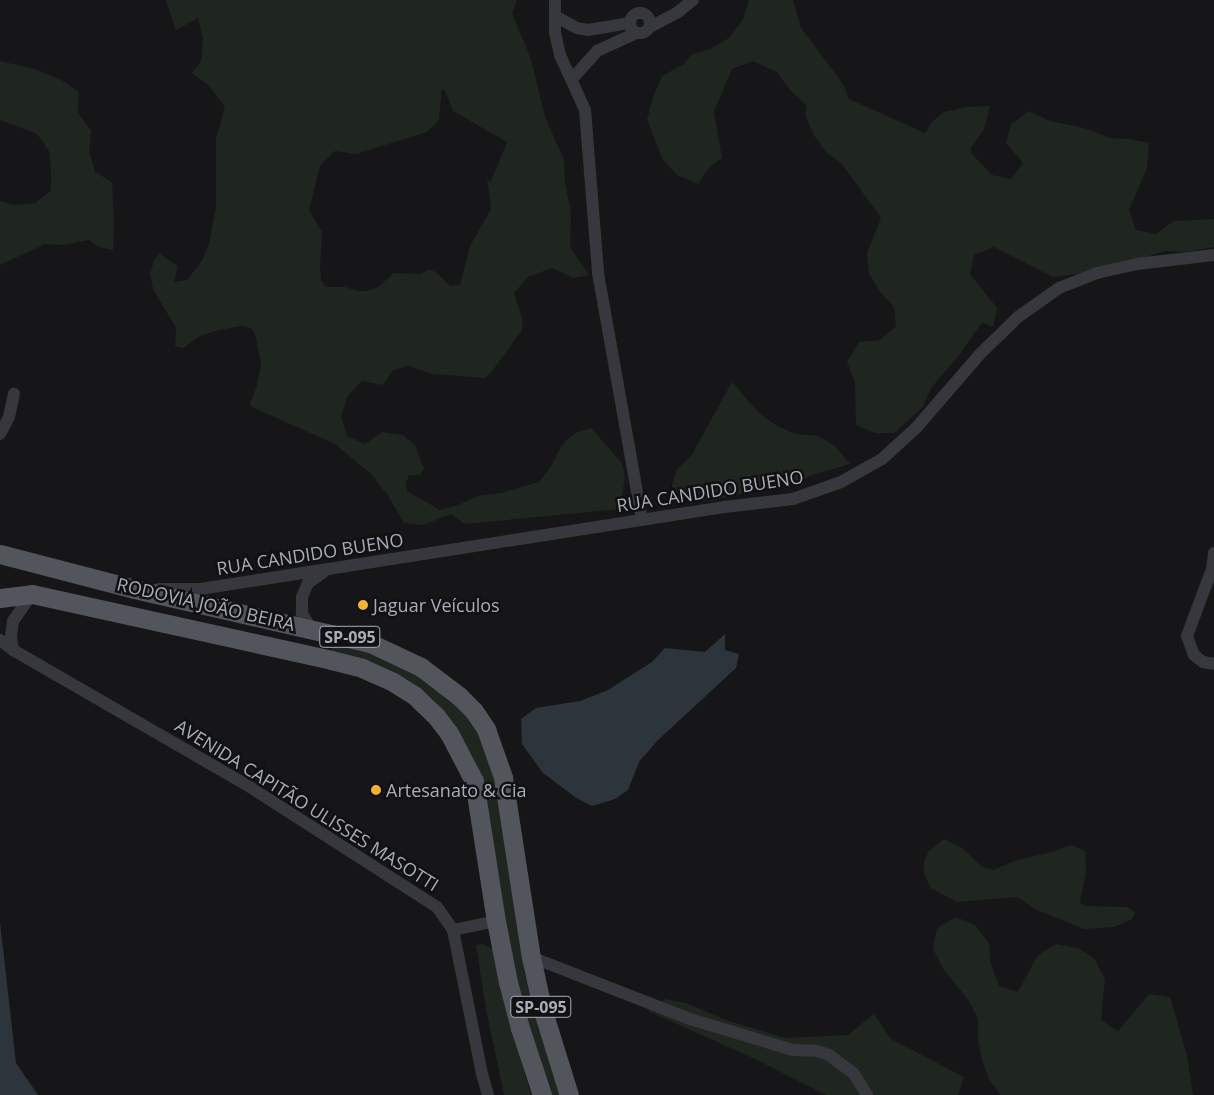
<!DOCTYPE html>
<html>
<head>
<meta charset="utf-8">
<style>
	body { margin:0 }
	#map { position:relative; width:1214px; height:1095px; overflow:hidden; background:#161618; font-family:"Open Sans",sans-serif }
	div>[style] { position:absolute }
	.green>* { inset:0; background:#1e261f }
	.water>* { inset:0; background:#2c353c }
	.street>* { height:12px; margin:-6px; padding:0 6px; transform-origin:6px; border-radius:6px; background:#37383d }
	.street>.ring { margin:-6px; padding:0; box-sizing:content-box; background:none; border:12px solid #37383d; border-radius:50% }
	.primary>* { height:19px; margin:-9.5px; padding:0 9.5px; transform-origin:9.5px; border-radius:9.5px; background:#53555c }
	.dots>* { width:14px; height:14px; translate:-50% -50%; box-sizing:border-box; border:2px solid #111113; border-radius:50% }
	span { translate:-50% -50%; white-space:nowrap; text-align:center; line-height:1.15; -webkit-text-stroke:5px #111113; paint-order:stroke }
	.shield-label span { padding:1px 4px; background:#111113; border:1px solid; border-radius:4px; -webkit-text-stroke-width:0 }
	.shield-label { font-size:16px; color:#a8adb8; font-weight:700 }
	.street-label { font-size:18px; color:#a8adb8 }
	.poi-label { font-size:18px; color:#a8adb8 }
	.left { translate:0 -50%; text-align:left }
</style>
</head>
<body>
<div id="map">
	<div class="green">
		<div style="clip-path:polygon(evenodd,166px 0,517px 0,512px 13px,531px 59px,545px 117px,564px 160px,565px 182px,571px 213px,570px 247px,589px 275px,573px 278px,552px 268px,528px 277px,514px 293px,522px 318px,522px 330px,490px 374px,485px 378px,432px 374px,409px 366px,393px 370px,383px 385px,362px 381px,348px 395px,341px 417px,347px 436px,365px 444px,382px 432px,403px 435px,415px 445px,424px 469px,420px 475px,409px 475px,406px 483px,407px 491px,440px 510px,459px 505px,477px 496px,501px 493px,539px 482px,552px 465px,561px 446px,575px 433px,591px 428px,622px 463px,625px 477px,620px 509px,465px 524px,451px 514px,423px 525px,404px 523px,389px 497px,372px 475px,335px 444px,252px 407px,250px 403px,257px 386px,261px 365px,256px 337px,251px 328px,242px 326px,218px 330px,200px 336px,183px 348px,175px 346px,176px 328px,153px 289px,150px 273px,155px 258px,160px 254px,178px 266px,174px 282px,187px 280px,202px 261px,209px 244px,216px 207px,216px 139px,225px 107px,208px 85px,192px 73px,201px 62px,203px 39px,198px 18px,176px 30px,166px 0,442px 89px,445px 91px,453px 111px,507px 142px,490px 183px,487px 177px,491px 209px,470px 246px,460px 285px,450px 286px,437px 273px,429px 269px,421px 274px,394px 273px,378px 287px,367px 291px,358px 291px,345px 287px,326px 287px,321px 280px,320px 265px,322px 232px,309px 210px,320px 166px,335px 151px,356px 154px,427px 132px,439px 120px,442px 89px)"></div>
		<div style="clip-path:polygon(749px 0,793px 0,801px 28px,843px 84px,849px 99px,925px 133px,933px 121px,944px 112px,966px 107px,990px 106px,984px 129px,971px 148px,971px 153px,992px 175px,1011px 179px,1023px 163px,1006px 143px,1011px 124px,1029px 111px,1050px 121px,1088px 129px,1110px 138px,1130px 139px,1149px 143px,1147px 168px,1129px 210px,1136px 230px,1156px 234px,1174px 221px,1214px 219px,1214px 247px,1186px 252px,1165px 251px,1097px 272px,1053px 277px,994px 247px,974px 255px,970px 274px,997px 308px,993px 327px,982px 322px,959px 355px,931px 388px,923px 407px,894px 433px,875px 433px,856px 425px,855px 382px,847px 362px,859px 342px,879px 340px,896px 327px,894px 307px,881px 293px,869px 274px,867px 253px,881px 218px,842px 164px,826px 152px,813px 134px,805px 114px,807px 106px,790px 90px,777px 72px,753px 61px,732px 69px,714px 111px,722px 158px,708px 169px,698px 184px,677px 175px,663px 160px,647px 120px,653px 97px,662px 76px,684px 64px,691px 55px,710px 49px,729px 38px,743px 19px)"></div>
		<div style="clip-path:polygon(0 61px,38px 70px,63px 81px,79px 92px,78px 113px,91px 131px,89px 150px,95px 172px,112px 182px,114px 222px,113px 250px,98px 247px,89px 240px,64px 245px,45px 244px,0 265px,0 201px,14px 205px,35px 203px,51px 191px,51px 171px,49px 151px,37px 134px,0 120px)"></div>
		<div style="clip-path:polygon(732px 382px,758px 412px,777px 426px,796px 434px,818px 436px,835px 446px,850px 464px,812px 475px,793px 484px,773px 486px,710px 501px,689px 500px,671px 489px,677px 469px,691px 456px)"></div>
		<div style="clip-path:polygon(333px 641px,352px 645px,394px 661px,433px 684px,463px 711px,475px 726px,495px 777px,525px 975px,533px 1010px,560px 1095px,550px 1095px,532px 1043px,504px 922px,487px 803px,481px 778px,472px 755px,460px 736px,331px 654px)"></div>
		<div style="clip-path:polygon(944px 839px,962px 848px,981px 866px,993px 870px,1017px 860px,1048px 853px,1071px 845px,1085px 851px,1086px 872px,1080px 903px,1087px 906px,1127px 907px,1135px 912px,1132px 919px,1114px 927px,1084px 929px,1035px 909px,1017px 897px,957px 902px,931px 888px,924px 874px,924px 861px,929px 851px)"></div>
		<div style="clip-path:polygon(956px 917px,975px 925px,989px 943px,991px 964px,999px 986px,1018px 992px,1037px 956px,1056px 944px,1077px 948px,1094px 958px,1105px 980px,1101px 1020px,1118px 1031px,1149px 994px,1170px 997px,1187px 1055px,1193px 1095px,1001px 1095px,990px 1081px,982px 1060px,978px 1039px,978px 1019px,969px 1001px,944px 970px,933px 949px,937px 928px)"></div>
		<div style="clip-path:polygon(483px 944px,493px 949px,505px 1006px,531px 1095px,504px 1095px,503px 1090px,486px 1009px,476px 945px)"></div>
		<div style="clip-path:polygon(665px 999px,686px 1003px,726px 1020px,785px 1038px,848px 1035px,874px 1014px,891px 1039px,964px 1077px,958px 1095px,826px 1095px,751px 1057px,648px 1011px)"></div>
	</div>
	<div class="water">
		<div style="clip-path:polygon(725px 634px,725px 650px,739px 654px,736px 668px,657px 741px,639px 762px,628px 790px,615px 799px,592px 806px,575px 797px,543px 773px,522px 744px,521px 719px,536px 708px,580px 701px,608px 690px,652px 662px,665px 648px,705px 652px)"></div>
		<div style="clip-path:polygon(0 922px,16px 1063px,38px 1095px,0 1095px)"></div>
	</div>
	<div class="street">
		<div style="left:555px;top:0;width:33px;rotate:90deg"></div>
		<div style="left:555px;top:33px;width:23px;rotate:77deg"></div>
		<div style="left:560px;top:55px;width:60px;rotate:65.6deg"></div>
		<div style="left:585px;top:110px;width:164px;rotate:85.4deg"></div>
		<div style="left:598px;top:273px;width:251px;rotate:79.9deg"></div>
		<div class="ring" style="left:630px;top:13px;width:8px;height:8px"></div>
		<div style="left:555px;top:16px;width:25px;rotate:29deg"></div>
		<div style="left:577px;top:28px;width:11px;rotate:10deg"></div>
		<div style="left:588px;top:30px;width:43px;rotate:-9.5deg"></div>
		<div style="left:650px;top:27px;width:32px;rotate:-28deg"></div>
		<div style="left:678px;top:12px;width:19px;rotate:-39deg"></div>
		<div style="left:572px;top:79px;width:38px;rotate:-48deg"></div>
		<div style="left:597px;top:51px;width:43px;rotate:-24.8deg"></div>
		<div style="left:0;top:434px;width:19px;rotate:-62deg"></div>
		<div style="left:9px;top:417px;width:24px;rotate:-78deg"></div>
		<div style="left:1214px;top:553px;width:16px;rotate:97deg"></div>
		<div style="left:1212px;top:569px;width:72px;rotate:110.5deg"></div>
		<div style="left:1187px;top:636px;width:20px;rotate:70deg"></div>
		<div style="left:1194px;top:655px;width:11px;rotate:38deg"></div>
		<div style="left:1203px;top:662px;width:11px;rotate:10deg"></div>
		<div style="left:159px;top:589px;width:41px"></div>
		<div style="left:200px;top:589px;width:530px;rotate:-8.89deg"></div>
		<div style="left:724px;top:507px;width:69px;rotate:-6.6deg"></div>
		<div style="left:793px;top:499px;width:51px;rotate:-19.5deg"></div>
		<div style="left:841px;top:482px;width:47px;rotate:-29.3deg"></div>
		<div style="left:882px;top:459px;width:46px;rotate:-42.4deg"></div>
		<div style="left:916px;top:428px;width:99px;rotate:-49.1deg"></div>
		<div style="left:981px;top:353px;width:52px;rotate:-44.2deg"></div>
		<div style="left:1018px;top:317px;width:50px;rotate:-35.3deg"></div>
		<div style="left:1059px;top:288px;width:41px;rotate:-21.5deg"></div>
		<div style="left:1097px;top:273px;width:41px;rotate:-12.7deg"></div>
		<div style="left:1137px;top:264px;width:78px;rotate:-6.7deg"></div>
		<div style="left:310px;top:627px;width:16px;rotate:-120deg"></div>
		<div style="left:302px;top:613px;width:16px;rotate:-90deg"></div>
		<div style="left:302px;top:597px;width:15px;rotate:-67deg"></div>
		<div style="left:308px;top:583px;width:19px;rotate:-35deg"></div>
		<div style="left:0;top:640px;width:16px;rotate:38deg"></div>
		<div style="left:13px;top:650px;width:274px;rotate:30deg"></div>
		<div style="left:250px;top:787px;width:222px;rotate:32.7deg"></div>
		<div style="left:437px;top:907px;width:28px;rotate:55deg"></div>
		<div style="left:453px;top:930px;width:147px;rotate:78.6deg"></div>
		<div style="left:482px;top:1074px;width:22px;rotate:74deg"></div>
		<div style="left:13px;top:650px;width:13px;rotate:-99deg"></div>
		<div style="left:11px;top:637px;width:16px;rotate:-83deg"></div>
		<div style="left:13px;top:621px;width:33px;rotate:-55deg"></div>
		<div style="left:453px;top:930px;width:44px;rotate:-11.8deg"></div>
		<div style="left:531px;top:957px;width:171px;rotate:21.3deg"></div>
		<div style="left:690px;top:1019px;width:108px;rotate:16.8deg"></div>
		<div style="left:793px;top:1050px;width:24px;rotate:2deg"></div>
		<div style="left:817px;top:1051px;width:13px;rotate:18deg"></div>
		<div style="left:829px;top:1055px;width:31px;rotate:37deg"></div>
		<div style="left:854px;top:1074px;width:25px;rotate:58deg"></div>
	</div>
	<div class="primary">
		<div style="left:0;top:554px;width:138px;rotate:14.6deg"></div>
		<div style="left:134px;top:589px;width:242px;rotate:12.9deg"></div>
		<div style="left:370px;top:643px;width:56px;rotate:25.2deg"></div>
		<div style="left:421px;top:667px;width:48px;rotate:37.3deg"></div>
		<div style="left:459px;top:696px;width:21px;rotate:45deg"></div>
		<div style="left:474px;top:711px;width:22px;rotate:56deg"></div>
		<div style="left:486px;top:729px;width:51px;rotate:70.5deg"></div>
		<div style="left:503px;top:777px;width:182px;rotate:81.2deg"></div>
		<div style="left:531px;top:957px;width:52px;rotate:77.8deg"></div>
		<div style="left:542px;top:1008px;width:91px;rotate:72.8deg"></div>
		<div style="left:0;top:598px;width:32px;rotate:-7deg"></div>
		<div style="left:32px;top:594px;width:306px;rotate:12.4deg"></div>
		<div style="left:331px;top:660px;width:32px;rotate:14deg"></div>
		<div style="left:362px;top:668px;width:34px;rotate:24deg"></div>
		<div style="left:393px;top:682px;width:26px;rotate:32deg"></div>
		<div style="left:415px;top:696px;width:29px;rotate:44deg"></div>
		<div style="left:436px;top:716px;width:21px;rotate:53deg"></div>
		<div style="left:449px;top:733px;width:54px;rotate:62.5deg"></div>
		<div style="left:474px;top:781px;width:142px;rotate:81.1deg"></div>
		<div style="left:496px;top:921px;width:62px;rotate:78.9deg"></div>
		<div style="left:508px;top:982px;width:48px;rotate:75.4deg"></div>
		<div style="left:520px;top:1028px;width:71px;rotate:71.8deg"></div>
	</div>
	<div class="dots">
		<div style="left:363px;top:605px;background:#f2b134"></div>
		<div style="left:376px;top:790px;background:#f2b134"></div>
	</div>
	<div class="shield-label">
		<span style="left:350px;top:637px">SP-095</span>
		<span style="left:541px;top:1007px">SP-095</span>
	</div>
	<div class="street-label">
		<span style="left:710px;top:491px;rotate:-9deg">RUA CANDIDO BUENO</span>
		<span style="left:310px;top:554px;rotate:-9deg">RUA CANDIDO BUENO</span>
		<span style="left:206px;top:604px;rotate:13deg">RODOVIA JOÃO BEIRA</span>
		<span style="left:307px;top:805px;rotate:32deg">AVENIDA CAPITÃO ULISSES MASOTTI</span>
	</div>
	<div class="poi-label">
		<span class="left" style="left:373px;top:605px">Jaguar Veículos</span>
		<span class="left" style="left:386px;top:790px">Artesanato &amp; Cia</span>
	</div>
</div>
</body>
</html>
